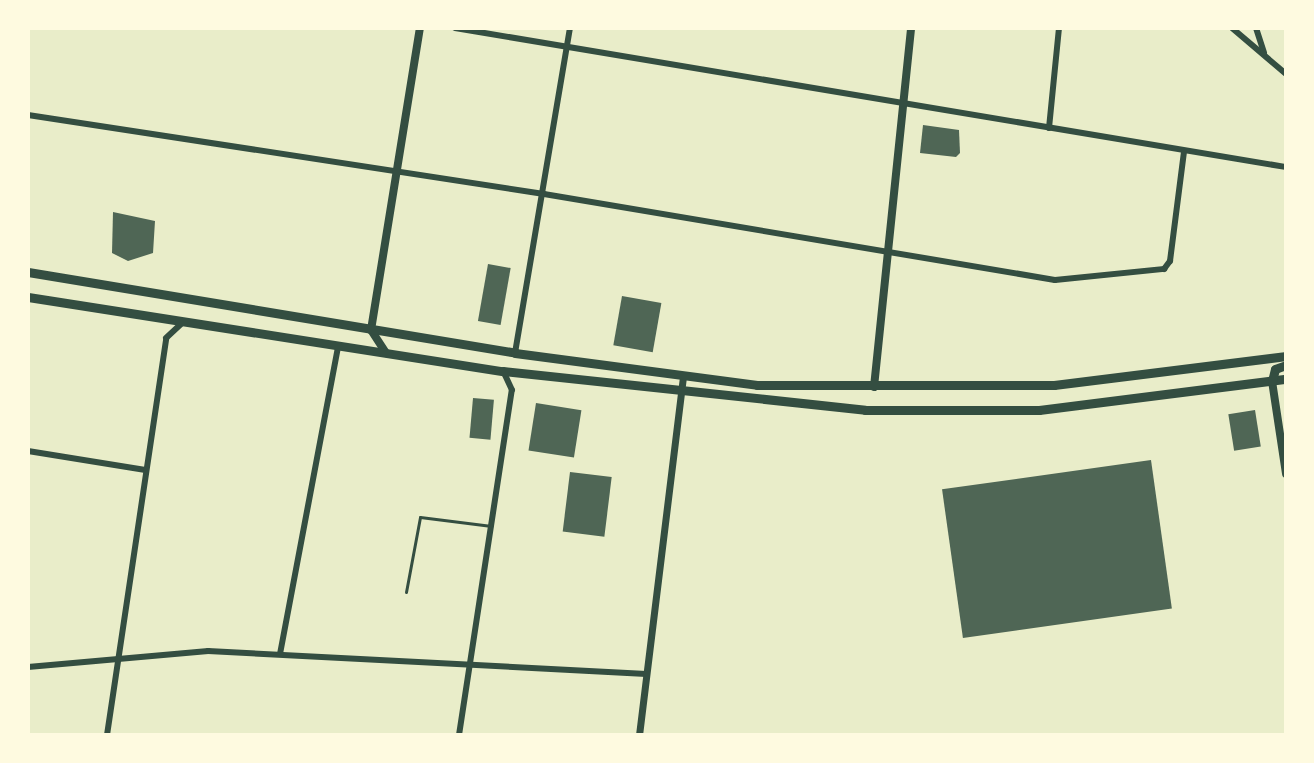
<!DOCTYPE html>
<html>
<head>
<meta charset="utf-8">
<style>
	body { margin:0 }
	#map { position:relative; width:1314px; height:763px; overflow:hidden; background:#e9edc9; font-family:"IBM Plex Sans",sans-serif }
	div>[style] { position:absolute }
	.building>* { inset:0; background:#4f6655; transform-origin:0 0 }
	.service>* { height:3px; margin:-1.5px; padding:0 1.5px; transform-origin:1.5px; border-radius:1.5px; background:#344e41 }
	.minor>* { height:6px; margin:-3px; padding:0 3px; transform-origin:3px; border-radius:3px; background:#344e41 }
	.tertiary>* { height:7px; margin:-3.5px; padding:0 3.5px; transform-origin:3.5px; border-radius:3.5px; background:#344e41 }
	.secondary>* { height:8px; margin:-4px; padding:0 4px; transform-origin:4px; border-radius:4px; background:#344e41 }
	.primary>* { height:9px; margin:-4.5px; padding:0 4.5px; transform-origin:4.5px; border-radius:4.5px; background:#344e41 }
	span { translate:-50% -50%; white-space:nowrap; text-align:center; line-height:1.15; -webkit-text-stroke:6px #fefae0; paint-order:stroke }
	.frame { position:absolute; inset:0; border:30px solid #fefae0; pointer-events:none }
</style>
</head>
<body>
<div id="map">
	<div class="building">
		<div style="clip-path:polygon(923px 125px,959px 130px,960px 153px,956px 157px,920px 153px)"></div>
		<div style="clip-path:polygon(113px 212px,155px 221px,153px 253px,128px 261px,112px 253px)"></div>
		<div style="left:488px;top:264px;width:23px;height:58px;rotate:10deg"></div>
		<div style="left:622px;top:296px;width:40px;height:50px;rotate:10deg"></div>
		<div style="left:473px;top:398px;width:21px;height:40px;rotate:5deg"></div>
		<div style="left:536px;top:403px;width:46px;height:48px;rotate:9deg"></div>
		<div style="left:1255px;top:410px;width:37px;height:27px;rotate:81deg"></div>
		<div style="left:1151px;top:460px;width:150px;height:211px;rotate:82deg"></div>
		<div style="left:570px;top:472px;width:42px;height:60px;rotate:7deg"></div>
	</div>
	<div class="service">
		<div style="left:406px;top:592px;width:76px;rotate:-79.4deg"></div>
		<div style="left:420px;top:517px;width:72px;rotate:7.2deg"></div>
	</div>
	<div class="minor">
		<div style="left:455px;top:28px;width:843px;rotate:9.5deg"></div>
		<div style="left:1232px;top:28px;width:71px;rotate:40.4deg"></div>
		<div style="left:1256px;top:28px;width:26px;rotate:72deg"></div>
		<div style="left:28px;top:115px;width:522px;rotate:8.7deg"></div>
		<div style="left:544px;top:194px;width:518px;rotate:9.55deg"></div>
		<div style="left:1055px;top:280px;width:110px;rotate:-5.8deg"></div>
		<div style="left:1164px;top:269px;width:10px;rotate:-53deg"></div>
		<div style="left:1170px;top:261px;width:110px;rotate:-82.7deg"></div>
		<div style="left:1049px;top:128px;width:100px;rotate:-84.3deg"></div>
		<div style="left:515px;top:353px;width:330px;rotate:-80.4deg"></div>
		<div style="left:28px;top:451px;width:119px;rotate:9.2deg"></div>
		<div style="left:280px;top:654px;width:313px;rotate:-79.3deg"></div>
		<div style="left:28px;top:667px;width:181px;rotate:-5.1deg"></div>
		<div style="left:208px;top:651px;width:439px;rotate:3deg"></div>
		<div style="left:107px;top:735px;width:401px;rotate:-81.5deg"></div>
		<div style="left:166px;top:338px;width:22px;rotate:-43deg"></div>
		<div style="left:459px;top:735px;width:349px;rotate:-81.3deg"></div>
		<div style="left:512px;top:390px;width:21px;rotate:-115deg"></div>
	</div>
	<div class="tertiary">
		<div style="left:639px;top:735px;width:362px;rotate:-83deg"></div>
	</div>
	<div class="secondary">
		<div style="left:386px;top:353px;width:27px;rotate:-123deg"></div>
		<div style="left:371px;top:330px;width:306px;rotate:-80.8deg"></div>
		<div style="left:1272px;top:381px;width:94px;rotate:81.4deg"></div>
		<div style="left:874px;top:387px;width:361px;rotate:-84.1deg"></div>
	</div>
	<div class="primary">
		<div style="left:28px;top:272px;width:494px;rotate:9.4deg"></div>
		<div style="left:515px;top:353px;width:244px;rotate:7.5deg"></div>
		<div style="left:757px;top:385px;width:297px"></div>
		<div style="left:1054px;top:385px;width:234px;rotate:-7.1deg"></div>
		<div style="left:28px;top:297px;width:481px;rotate:8.9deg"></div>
		<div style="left:503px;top:371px;width:364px;rotate:6.1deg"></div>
		<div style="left:865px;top:410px;width:174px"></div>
		<div style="left:1039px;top:410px;width:249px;rotate:-7.2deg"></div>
		<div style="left:1272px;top:381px;width:12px;rotate:-76deg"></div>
		<div style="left:1275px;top:369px;width:12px;rotate:-20deg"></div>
	</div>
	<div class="frame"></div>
</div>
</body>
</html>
